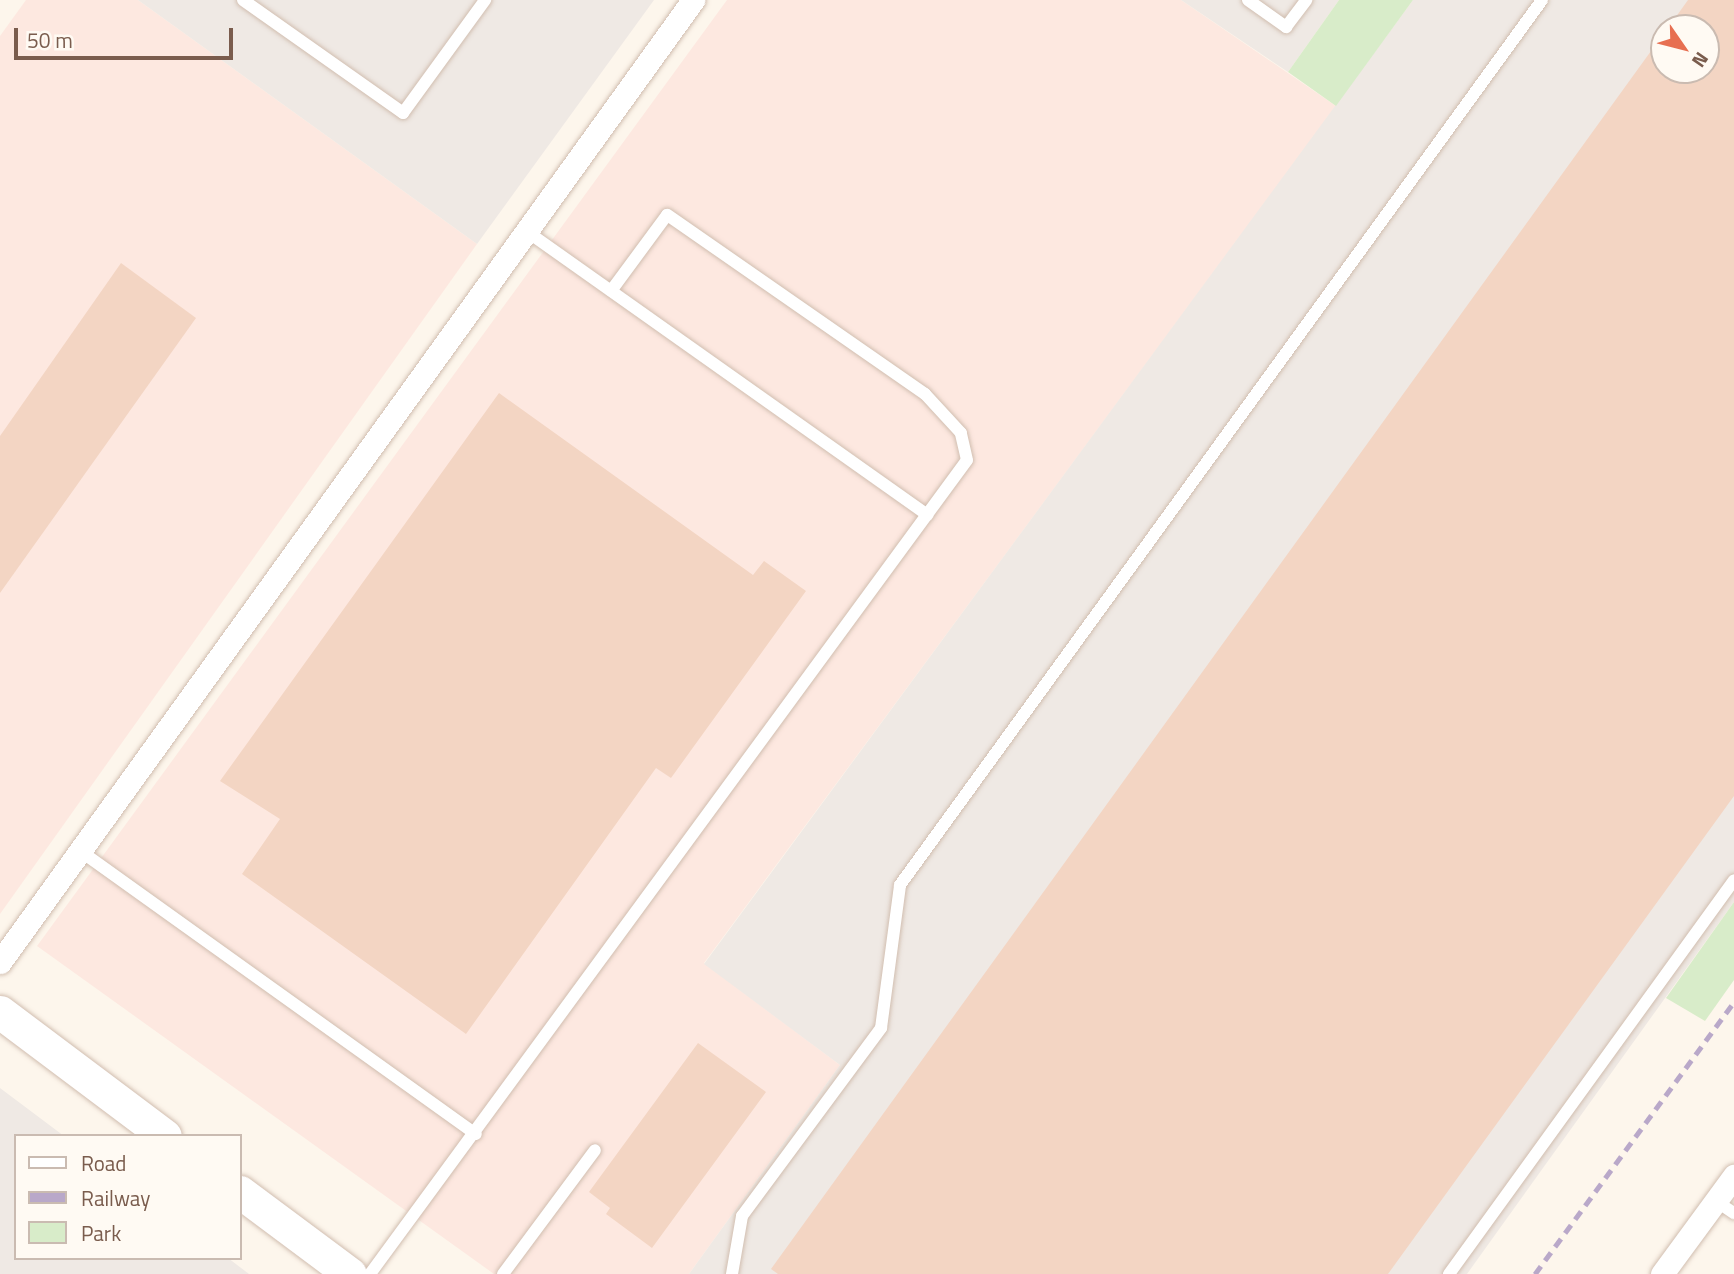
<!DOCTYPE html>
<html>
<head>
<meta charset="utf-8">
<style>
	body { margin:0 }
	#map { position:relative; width:1734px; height:1274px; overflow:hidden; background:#fdf6ec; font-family:"Titillium Web",sans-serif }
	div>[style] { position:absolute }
	.commercial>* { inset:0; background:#fde8e0 }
	.industrial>* { inset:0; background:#efe9e4 }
	.green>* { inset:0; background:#d8ecc9 }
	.building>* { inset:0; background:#f3d5c3 }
	.roads { filter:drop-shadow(0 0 2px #d1beb0) drop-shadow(0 0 2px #d1beb0) }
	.service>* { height:12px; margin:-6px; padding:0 6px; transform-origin:6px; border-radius:6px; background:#fff }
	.minor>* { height:23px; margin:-11.5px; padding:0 11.5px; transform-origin:11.5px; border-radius:11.5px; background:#fff }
	.secondary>* { height:33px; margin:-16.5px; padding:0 16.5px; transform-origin:16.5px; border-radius:16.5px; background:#fff }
	.rail>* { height:5px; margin-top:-2.5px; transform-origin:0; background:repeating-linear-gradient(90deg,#b9a8c9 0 10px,transparent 0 17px) }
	span { translate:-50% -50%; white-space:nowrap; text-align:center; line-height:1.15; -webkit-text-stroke:5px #fffaf3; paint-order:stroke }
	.legend { position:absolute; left:14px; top:1134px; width:228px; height:126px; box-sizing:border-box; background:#fffaf3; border:2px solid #cabbb1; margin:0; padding:9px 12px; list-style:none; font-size:21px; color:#7a5c4d }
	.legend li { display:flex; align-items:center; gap:14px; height:35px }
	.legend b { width:35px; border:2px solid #cabbb1 }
	.north { position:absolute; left:1650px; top:14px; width:70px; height:70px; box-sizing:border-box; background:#fffaf3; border:2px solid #cabbb1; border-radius:50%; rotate:125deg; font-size:19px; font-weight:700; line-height:28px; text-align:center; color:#7a5c4d }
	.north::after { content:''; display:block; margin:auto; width:24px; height:32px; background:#e76f51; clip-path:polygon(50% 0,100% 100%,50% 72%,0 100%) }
	.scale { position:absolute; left:14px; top:28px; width:219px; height:32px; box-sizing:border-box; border:4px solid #7a5c4d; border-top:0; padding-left:9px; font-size:21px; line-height:24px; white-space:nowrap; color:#7a5c4d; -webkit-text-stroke:5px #fffaf3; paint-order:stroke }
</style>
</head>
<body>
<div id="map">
	<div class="commercial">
		<div style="clip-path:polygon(26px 0,138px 0,477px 244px,0 914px,0 36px)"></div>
		<div style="clip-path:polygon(727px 0,1181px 0,1336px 106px,704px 963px,840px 1065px,689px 1274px,494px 1274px,37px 946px)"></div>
	</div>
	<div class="industrial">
		<div style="clip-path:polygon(138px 0,654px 0,477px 244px)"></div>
		<div style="clip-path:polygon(1181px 0,1339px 0,1288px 72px)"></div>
		<div style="clip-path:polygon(evenodd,1413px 0,1734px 0,1734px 902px,1467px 1274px,689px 1274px,840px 1065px,704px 964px,1413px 0,1664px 28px,1706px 28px,1706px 70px,1664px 70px,1664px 28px)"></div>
		<div style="clip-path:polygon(0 1088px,64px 1136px,16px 1136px,16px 1258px,228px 1258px,249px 1274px,0 1274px)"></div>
	</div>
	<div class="green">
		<div style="clip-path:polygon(1339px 0,1413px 0,1336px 106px,1288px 72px)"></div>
		<div style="clip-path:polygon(1734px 902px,1734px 980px,1705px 1021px,1666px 998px)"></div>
	</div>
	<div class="building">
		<div style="clip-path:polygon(1688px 0,1734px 0,1734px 796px,1388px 1274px,778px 1274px,771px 1269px,1664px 33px,1664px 70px,1706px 70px,1706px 28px,1668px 28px)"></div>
		<div style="clip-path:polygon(121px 263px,196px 318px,0 593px,0 436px)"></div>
		<div style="clip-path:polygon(499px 393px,753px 575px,764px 561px,806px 591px,671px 778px,656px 768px,466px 1034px,242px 874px,280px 819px,220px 781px)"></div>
		<div style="clip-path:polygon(698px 1043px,766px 1092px,652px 1248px,606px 1214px,610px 1208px,589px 1192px)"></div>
	</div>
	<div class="roads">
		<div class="service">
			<div style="left:243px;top:0;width:196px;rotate:35.2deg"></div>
			<div style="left:403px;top:113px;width:140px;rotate:-54deg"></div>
			<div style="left:1248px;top:0;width:47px;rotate:35.4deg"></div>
			<div style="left:1286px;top:27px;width:34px;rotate:-53deg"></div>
			<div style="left:525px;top:230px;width:493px;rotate:35.3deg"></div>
			<div style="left:79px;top:850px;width:488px;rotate:35.6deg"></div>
			<div style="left:1716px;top:1201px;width:22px;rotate:34deg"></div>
			<div style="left:370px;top:1274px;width:1009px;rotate:-53.74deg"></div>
			<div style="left:967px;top:460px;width:28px;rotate:-103deg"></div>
			<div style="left:961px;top:433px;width:53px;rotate:-132.7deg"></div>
			<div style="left:925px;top:394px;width:314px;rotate:-145.2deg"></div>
			<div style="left:667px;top:215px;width:94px;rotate:126.4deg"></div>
			<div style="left:503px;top:1274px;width:154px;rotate:-53.4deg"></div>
			<div style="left:732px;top:1274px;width:59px;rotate:-80.2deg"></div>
			<div style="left:742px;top:1216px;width:234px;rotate:-53.5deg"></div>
			<div style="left:881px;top:1028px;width:144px;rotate:-82.4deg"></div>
			<div style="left:900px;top:885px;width:1093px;rotate:-54.04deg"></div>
			<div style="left:1449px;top:1274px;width:486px;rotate:-54.1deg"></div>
		</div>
		<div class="minor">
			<div style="left:0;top:962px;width:1186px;rotate:-54.23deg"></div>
			<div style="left:1662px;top:1274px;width:122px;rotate:-53.7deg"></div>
		</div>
		<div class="secondary">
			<div style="left:0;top:1012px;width:206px;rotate:36.9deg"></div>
			<div style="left:240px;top:1192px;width:137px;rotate:36.7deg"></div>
		</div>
	</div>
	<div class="rail">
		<div style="left:1535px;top:1274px;width:337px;rotate:-53.8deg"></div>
	</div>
	<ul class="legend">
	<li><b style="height:9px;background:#fff"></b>Road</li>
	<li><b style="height:9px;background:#b9a8c9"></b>Railway</li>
	<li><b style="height:19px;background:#d8ecc9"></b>Park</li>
	</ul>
	<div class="north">N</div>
	<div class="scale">50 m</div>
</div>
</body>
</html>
